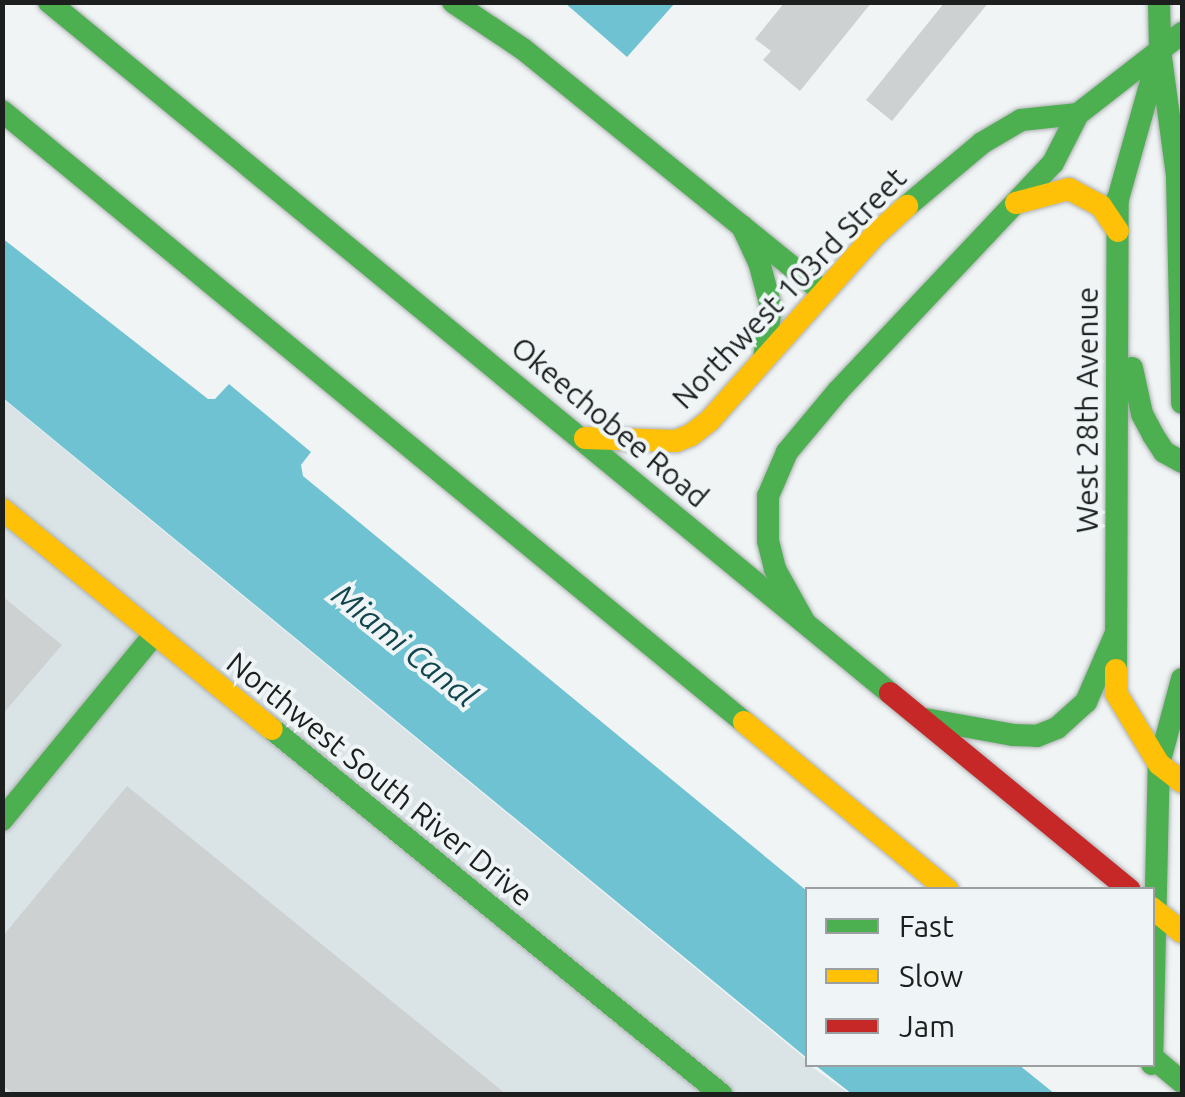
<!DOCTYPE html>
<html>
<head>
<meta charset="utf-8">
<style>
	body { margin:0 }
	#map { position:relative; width:1185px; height:1097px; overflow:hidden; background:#f0f4f5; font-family:Ubuntu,sans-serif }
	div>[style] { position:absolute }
	.built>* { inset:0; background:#dae4e6 }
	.water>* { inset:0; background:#6ec2d2 }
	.building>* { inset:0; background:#ced1d2 }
	.roads { filter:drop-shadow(0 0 2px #adb0b1) drop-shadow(0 0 2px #adb0b1) }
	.fast>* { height:22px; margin:-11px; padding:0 11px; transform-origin:11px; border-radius:11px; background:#4caf50 }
	.slow>* { height:22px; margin:-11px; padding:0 11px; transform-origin:11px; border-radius:11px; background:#ffc107 }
	.jam>* { height:22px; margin:-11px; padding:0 11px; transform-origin:11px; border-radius:11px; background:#c62828 }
	span { translate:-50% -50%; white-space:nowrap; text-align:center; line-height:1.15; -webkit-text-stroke:8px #eff5f6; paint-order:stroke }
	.street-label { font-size:30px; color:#1d1f1f }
	.water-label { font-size:32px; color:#11454e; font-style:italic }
	.frame { position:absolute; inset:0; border:5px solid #1d1f1f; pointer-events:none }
	.legend { position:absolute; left:805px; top:887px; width:350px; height:180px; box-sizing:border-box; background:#eff5f6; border:2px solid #9b9fa0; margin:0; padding:12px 18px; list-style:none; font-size:30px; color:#1d1f1f }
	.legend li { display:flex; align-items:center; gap:20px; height:50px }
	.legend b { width:50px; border:2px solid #9b9fa0 }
</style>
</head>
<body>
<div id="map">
	<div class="built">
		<div style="clip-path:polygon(2px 398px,807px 1060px,808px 1064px,850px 1094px,3px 1094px)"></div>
	</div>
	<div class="water">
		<div style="clip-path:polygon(565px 3px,675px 3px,627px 57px)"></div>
		<div style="clip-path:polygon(2px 238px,208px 399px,215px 399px,229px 384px,311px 452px,301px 465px,303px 476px,807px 891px,807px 1058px,3px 398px)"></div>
		<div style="clip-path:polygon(815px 1065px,1019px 1065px,1055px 1094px,852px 1094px)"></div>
	</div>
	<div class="building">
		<div style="clip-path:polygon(785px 2px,872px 2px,800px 91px,763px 60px,771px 51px,755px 39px)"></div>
		<div style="clip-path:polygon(945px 2px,989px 2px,892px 121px,866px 100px)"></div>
		<div style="clip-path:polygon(2px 596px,62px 645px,2px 715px)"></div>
		<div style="clip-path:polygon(127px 786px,506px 1094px,14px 1094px,2px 1085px,2px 937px)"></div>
	</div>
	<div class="roads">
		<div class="fast">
			<div style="left:49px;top:2px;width:1088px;rotate:39.41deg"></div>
			<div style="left:453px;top:2px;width:84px;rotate:33.9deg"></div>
			<div style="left:523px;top:49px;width:386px;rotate:39deg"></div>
			<div style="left:1159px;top:2px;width:48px;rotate:88.8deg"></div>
			<div style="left:1160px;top:50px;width:127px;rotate:82.3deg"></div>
			<div style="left:1177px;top:176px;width:227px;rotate:88.7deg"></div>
			<div style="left:2px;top:111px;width:961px;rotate:39.47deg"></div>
			<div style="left:907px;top:206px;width:98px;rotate:-40deg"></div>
			<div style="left:982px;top:143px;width:45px;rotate:-30.5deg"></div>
			<div style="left:1021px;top:120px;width:57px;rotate:-6deg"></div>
			<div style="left:742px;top:226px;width:40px;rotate:65deg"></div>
			<div style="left:759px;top:262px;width:47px;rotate:75.1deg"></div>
			<div style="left:771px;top:307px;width:52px;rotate:97.7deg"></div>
			<div style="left:1132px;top:368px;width:47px;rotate:77.7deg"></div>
			<div style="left:1142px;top:414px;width:24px;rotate:62deg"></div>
			<div style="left:1153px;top:435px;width:20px;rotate:57deg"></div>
			<div style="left:1164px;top:452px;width:21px;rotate:29deg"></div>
			<div style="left:805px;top:623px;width:62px;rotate:-119.1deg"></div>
			<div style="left:775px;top:569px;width:29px;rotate:-104deg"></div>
			<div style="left:768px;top:541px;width:45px;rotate:-90deg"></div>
			<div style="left:768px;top:496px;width:48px;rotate:-66.6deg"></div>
			<div style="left:787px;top:452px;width:80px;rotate:-50.1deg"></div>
			<div style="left:838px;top:391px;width:313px;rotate:-46.7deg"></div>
			<div style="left:1053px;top:163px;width:55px;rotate:-63deg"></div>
			<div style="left:1078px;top:114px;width:132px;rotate:-37.9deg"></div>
			<div style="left:1116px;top:670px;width:471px;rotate:-89.8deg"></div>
			<div style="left:1118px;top:199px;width:155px;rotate:-74.3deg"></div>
			<div style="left:925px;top:719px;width:89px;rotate:10.3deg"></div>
			<div style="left:1013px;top:735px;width:24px;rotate:2deg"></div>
			<div style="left:1037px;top:736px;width:22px;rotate:-22deg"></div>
			<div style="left:1057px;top:728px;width:39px;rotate:-42deg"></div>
			<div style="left:1086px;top:702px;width:75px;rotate:-66.5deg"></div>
			<div style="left:272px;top:729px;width:579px;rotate:39.11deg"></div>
			<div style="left:2px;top:820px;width:239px;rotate:-50.6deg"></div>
			<div style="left:1152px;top:1057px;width:39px;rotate:40deg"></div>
			<div style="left:1152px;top:1064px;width:300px;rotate:-88.7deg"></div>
			<div style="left:1159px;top:764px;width:88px;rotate:-74.9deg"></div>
		</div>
		<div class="slow">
			<div style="left:1016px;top:203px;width:55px;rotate:-14.8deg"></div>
			<div style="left:1069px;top:189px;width:36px;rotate:28deg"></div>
			<div style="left:1101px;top:206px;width:30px;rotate:56deg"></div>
			<div style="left:585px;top:438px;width:91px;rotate:1.9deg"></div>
			<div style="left:676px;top:441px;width:16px;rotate:-22deg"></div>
			<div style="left:691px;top:435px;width:24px;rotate:-38deg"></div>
			<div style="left:710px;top:420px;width:249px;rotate:-48.3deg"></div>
			<div style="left:876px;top:234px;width:42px;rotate:-42.1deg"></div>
			<div style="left:2px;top:509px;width:348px;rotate:39.2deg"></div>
			<div style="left:1116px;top:670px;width:23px;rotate:90deg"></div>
			<div style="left:1116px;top:693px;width:83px;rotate:58.8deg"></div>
			<div style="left:1159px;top:764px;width:29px;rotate:38deg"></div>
			<div style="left:744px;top:722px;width:264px;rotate:39.5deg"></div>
			<div style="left:1152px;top:908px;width:38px;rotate:39deg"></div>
		</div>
		<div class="jam">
			<div style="left:890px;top:693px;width:310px;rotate:39.4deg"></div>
		</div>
	</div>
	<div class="street-label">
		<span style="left:789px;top:288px;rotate:-46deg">Northwest 103rd Street</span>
		<span style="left:1087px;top:410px;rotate:-90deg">West 28th Avenue</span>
		<span style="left:610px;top:422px;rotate:40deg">Okeechobee Road</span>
		<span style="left:380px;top:779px;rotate:39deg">Northwest South River Drive</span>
	</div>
	<div class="water-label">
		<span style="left:405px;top:645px;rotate:39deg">Miami Canal</span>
	</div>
	<div class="frame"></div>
	<ul class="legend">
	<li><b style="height:12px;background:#4caf50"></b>Fast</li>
	<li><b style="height:12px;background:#ffc107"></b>Slow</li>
	<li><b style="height:12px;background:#c62828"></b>Jam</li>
	</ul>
</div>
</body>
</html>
